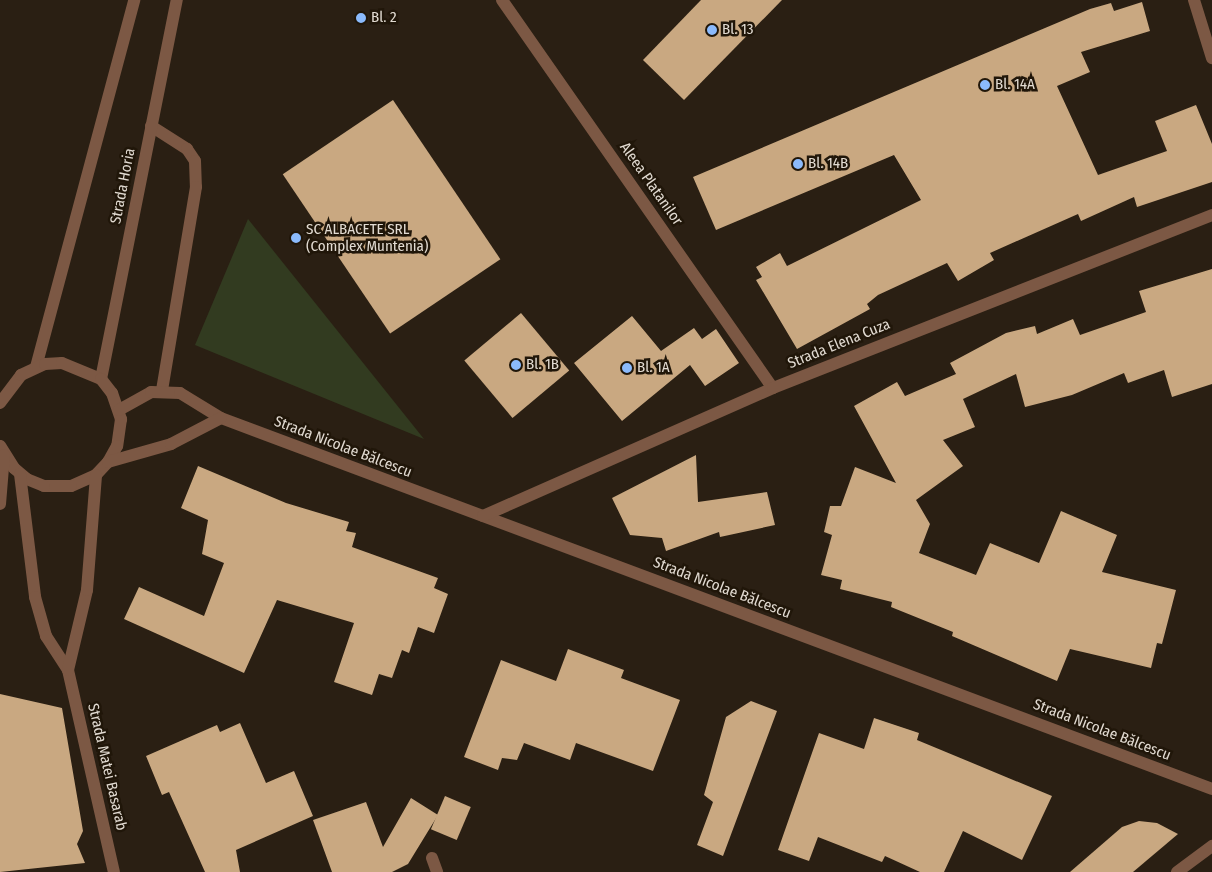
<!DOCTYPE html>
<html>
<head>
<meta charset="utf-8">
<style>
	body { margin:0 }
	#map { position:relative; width:1212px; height:872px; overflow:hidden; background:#2a1f13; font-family:"Fira Sans Condensed",sans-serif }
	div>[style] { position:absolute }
	.green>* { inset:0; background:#323b20 }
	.building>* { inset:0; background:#c9a881; transform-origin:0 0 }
	.minor>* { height:12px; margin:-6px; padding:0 6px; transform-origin:6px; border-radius:6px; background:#7c5844 }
	.dots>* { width:14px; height:14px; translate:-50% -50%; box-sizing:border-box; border:2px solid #201609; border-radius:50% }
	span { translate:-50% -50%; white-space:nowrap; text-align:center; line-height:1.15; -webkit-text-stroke:5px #201609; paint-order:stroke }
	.poi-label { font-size:15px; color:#e2dbd2 }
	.left { translate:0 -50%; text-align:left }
	.street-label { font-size:15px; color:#e2dbd2 }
</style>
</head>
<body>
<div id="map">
	<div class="green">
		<div style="clip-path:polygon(248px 219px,424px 439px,195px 345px)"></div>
	</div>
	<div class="building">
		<div style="clip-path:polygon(701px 0,782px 0,684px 100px,643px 60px)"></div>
		<div style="clip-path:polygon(1142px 2px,1150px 31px,1081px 52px,1090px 72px,1057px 86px,1098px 175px,1167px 151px,1155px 121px,1196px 105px,1212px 144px,1212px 182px,1137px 207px,1134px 197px,1081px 221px,1078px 214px,990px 253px,994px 260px,958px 281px,947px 263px,878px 295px,867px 304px,870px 309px,797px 349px,756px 280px,762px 277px,756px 267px,780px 253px,787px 266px,921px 200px,894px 155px,716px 230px,693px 177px,1090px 9px,1111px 3px,1114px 11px)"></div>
		<div style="left:393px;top:100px;width:192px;height:133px;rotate:56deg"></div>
		<div style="clip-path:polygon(1212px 269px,1212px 384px,1172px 397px,1164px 370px,1128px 383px,1124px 373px,1072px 395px,1025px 407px,1016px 374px,963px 399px,975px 427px,943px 440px,963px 466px,916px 500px,930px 524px,919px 553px,976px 575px,990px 543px,1039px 563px,1061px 511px,1117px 535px,1102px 572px,1176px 590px,1162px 644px,1157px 643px,1151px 668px,1070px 649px,1057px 681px,952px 636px,953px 632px,891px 607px,892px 602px,840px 589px,842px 580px,821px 575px,832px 535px,824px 532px,830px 506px,841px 506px,855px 467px,896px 483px,854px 406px,897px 382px,905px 396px,956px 374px,950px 363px,1006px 333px,1035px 326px,1037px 334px,1073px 319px,1080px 335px,1146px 312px,1139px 291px)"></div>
		<div style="left:521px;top:313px;width:75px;height:74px;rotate:50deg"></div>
		<div style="clip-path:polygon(632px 316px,661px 351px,694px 328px,702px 339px,716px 329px,739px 363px,705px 386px,690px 365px,622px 421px,574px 363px)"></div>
		<div style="clip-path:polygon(696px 455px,698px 502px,767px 492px,775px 525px,720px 537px,719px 532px,666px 551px,662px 538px,630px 535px,612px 498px)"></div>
		<div style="clip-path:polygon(198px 466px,286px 503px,349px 522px,346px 531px,356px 533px,352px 547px,438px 578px,434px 588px,448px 594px,434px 633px,418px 627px,409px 653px,402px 650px,392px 678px,379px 674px,372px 695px,334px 682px,354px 623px,277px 600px,244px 673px,124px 619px,139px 587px,204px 616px,224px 563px,202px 554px,208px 520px,181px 508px)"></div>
		<div style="clip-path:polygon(568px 649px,624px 670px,621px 678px,680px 700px,653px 771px,576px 743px,570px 760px,524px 743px,517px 760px,502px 758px,498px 770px,464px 757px,501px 660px,556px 681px)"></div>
		<div style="clip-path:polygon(0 694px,62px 708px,83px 831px,77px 844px,85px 863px,0 872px)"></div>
		<div style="clip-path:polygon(751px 701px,777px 711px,723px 856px,697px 845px,713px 802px,704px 795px,726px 717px)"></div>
		<div style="clip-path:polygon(874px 718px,919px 733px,917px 740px,1052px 796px,1022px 860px,963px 831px,944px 872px,920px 872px,885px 856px,882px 862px,818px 837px,809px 861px,778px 850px,819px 733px,864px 749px)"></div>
		<div style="clip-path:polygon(240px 723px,266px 783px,294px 771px,313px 816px,236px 850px,240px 872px,205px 872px,169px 792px,162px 795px,146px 756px,217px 725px,220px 732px)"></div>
		<div style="left:445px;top:796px;width:28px;height:36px;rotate:23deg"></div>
		<div style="clip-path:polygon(411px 798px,438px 815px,408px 864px,392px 872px,332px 872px,313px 820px,366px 802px,383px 847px)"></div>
		<div style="clip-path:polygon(1139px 821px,1157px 823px,1178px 834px,1133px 872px,1070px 872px,1122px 827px)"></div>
	</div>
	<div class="minor">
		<div style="left:502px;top:0;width:473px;rotate:55.1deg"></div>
		<div style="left:1194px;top:0;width:61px;rotate:72.8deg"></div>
		<div style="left:151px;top:126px;width:43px;rotate:32.6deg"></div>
		<div style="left:187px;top:149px;width:14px;rotate:56deg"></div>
		<div style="left:195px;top:161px;width:26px;rotate:88deg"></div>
		<div style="left:196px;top:187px;width:207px;rotate:99.5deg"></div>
		<div style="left:36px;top:367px;width:380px;rotate:-75deg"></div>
		<div style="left:101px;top:379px;width:387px;rotate:-78.7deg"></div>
		<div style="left:0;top:403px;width:35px;rotate:-53deg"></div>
		<div style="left:21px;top:375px;width:26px;rotate:-25deg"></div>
		<div style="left:45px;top:364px;width:17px;rotate:-3deg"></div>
		<div style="left:62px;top:363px;width:42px;rotate:22.3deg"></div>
		<div style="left:101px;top:379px;width:18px;rotate:52deg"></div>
		<div style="left:112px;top:393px;width:28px;rotate:71deg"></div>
		<div style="left:121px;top:419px;width:27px;rotate:98deg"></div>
		<div style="left:117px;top:446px;width:18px;rotate:119deg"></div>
		<div style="left:108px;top:462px;width:18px;rotate:133deg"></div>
		<div style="left:96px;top:475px;width:27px;rotate:156deg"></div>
		<div style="left:71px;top:486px;width:27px;rotate:180deg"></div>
		<div style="left:44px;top:486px;width:18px;rotate:-158deg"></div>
		<div style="left:27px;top:479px;width:17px;rotate:-140deg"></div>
		<div style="left:14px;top:468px;width:26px;rotate:-122deg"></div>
		<div style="left:119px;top:410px;width:37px;rotate:-29deg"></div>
		<div style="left:151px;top:392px;width:29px;rotate:2deg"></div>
		<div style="left:180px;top:393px;width:48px;rotate:31.4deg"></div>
		<div style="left:221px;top:418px;width:1058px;rotate:20.52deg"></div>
		<div style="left:108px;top:462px;width:66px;rotate:-15.9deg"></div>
		<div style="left:171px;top:444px;width:56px;rotate:-27.5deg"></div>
		<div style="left:20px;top:474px;width:124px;rotate:83deg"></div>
		<div style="left:35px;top:597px;width:41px;rotate:74.2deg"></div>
		<div style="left:46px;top:636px;width:40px;rotate:57.1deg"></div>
		<div style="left:68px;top:670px;width:207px;rotate:77.2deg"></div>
		<div style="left:0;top:504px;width:49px;rotate:-85.3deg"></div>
		<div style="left:483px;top:516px;width:317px;rotate:-23.8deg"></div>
		<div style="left:773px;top:388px;width:472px;rotate:-21.5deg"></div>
		<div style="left:68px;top:670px;width:82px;rotate:-76.6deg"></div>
		<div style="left:87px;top:590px;width:115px;rotate:-85.5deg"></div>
		<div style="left:432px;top:858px;width:15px;rotate:70deg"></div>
		<div style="left:1177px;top:872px;width:44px;rotate:-36.6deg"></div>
	</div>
	<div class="dots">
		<div style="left:361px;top:18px;background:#8bbafc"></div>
		<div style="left:712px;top:30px;background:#8bbafc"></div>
		<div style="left:985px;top:85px;background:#8bbafc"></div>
		<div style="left:798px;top:164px;background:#8bbafc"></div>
		<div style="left:296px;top:238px;background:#8bbafc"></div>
		<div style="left:516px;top:365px;background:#8bbafc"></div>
		<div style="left:627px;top:368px;background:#8bbafc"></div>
	</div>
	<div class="poi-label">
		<span class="left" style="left:371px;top:18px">Bl. 2</span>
		<span class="left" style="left:722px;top:30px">Bl. 13</span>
		<span class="left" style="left:995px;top:85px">Bl. 14A</span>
		<span class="left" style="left:808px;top:164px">Bl. 14B</span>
		<span class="left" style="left:306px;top:238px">SC ALBACETE SRL<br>(Complex Muntenia)</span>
		<span class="left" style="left:526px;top:365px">Bl. 1B</span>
		<span class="left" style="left:637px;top:368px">Bl. 1A</span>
	</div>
	<div class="street-label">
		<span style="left:651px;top:184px;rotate:55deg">Aleea Platanilor</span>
		<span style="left:123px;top:186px;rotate:-79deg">Strada Horia</span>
		<span style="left:839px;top:344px;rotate:-22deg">Strada Elena Cuza</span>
		<span style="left:343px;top:447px;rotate:21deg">Strada Nicolae Bălcescu</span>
		<span style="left:722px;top:588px;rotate:21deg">Strada Nicolae Bălcescu</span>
		<span style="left:1102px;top:730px;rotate:21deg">Strada Nicolae Bălcescu</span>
		<span style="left:107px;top:767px;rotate:77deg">Strada Matei Basarab</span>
	</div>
</div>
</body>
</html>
